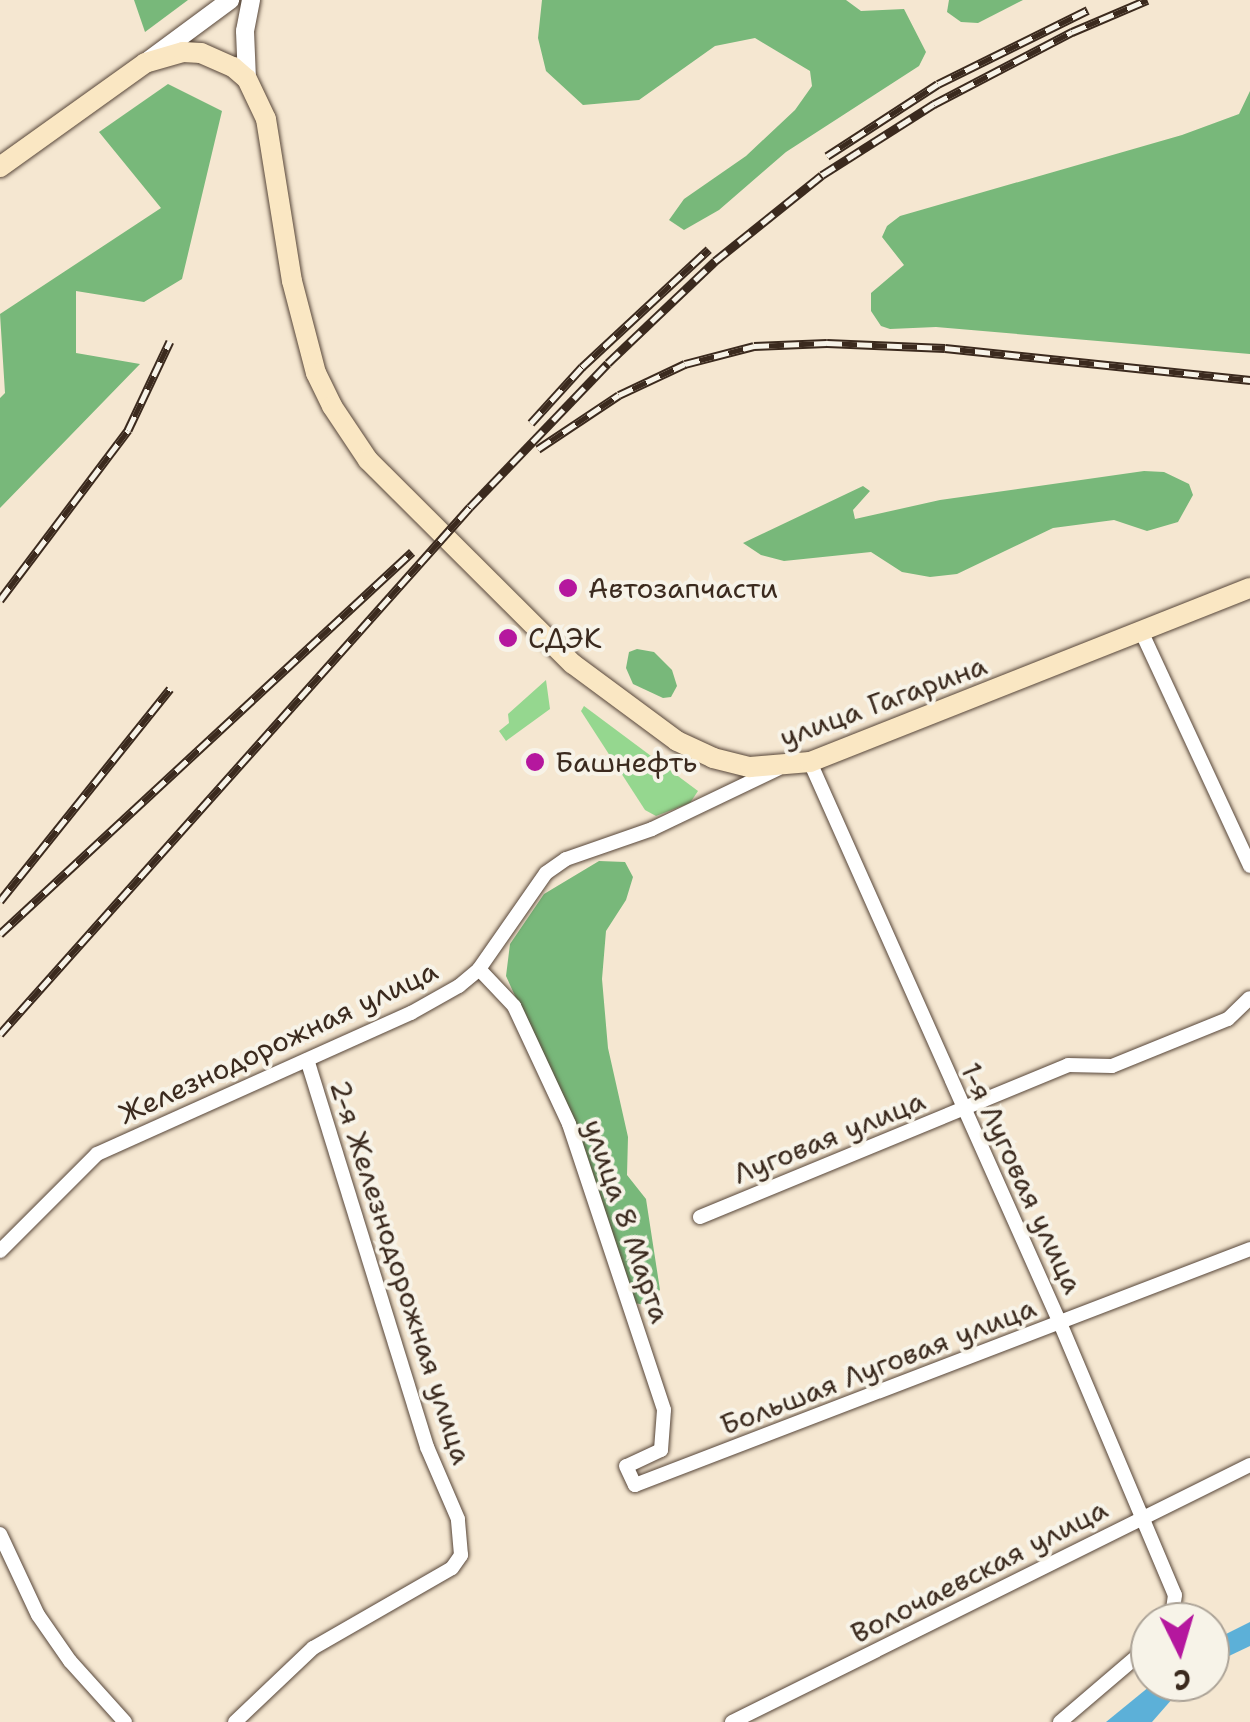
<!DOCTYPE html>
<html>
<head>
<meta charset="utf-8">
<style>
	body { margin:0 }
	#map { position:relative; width:1250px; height:1722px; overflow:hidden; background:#f5e7d1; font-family:"Shantell Sans",sans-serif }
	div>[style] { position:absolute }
	.green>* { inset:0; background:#95d78f }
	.forest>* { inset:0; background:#78b87a }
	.water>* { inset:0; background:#5cb0d8 }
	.roads { filter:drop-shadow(0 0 2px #574639) drop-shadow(0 0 2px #574639) }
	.minor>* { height:14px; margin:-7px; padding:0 7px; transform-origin:7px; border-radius:7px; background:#fff }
	.tertiary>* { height:18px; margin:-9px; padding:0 9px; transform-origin:9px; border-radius:9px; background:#fff }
	.secondary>* { height:20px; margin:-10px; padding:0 10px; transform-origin:10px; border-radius:10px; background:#fae7c3 }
	.rail>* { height:9px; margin-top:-4.5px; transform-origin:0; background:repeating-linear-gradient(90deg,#f7f3e8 0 15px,#3b2a1e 0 30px); box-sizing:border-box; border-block:2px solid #3b2a1e }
	.dots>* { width:28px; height:28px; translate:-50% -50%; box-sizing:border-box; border:5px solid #f7f3e8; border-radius:50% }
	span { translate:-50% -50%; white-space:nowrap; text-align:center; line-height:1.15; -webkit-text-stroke:8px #f7f3e8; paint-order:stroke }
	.poi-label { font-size:28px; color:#3b2a1e }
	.left { translate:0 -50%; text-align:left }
	.street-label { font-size:28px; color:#3b2a1e }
	.north { position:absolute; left:1130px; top:1602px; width:100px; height:100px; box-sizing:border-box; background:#f7f3e8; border:2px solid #aca397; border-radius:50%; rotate:175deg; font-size:28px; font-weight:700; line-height:40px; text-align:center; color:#3b2a1e }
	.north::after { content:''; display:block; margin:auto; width:35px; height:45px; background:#b5179e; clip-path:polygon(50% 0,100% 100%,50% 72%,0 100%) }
</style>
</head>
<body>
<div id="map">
	<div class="green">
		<div style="clip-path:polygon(546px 680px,550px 709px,506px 741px,499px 731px,509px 723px,508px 714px)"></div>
		<div style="clip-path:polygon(584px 706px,698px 791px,690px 803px,656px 816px,645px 810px,581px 711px)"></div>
	</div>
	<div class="forest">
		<div style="clip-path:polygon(134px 0,188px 0,145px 32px)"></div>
		<div style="clip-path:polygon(542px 0,846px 0,861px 11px,904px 9px,926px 52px,919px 66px,786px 152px,719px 210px,684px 230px,669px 220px,684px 199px,746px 156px,795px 110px,812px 86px,810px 71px,755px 38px,715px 46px,639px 100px,583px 105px,546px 71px,538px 38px)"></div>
		<div style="clip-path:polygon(949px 0,1023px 0,978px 23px,961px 22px,947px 12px)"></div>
		<div style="clip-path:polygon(168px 84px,222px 111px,182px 279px,144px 302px,76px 291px,76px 353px,140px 364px,0 508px,0 398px,5px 393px,0 314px,161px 208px,99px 132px)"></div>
		<div style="clip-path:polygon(1250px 91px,1250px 354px,936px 327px,890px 329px,881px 326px,871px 311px,871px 293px,904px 265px,882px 237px,887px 226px,900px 216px,1182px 135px,1239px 114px)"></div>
		<div style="clip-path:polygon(1144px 471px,1164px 472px,1189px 484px,1193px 495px,1178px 522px,1147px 531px,1114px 520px,1053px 528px,957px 574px,930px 577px,902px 572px,871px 552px,784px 561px,761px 555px,743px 543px,863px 486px,870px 491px,853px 510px,855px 519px,940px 500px)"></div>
		<div style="clip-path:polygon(637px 649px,654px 652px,672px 670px,677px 686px,671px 697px,663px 698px,633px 684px,626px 668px,629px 652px)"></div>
		<div style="clip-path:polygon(599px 861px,625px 862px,633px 877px,626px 900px,606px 931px,602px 979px,608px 1048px,628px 1137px,627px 1175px,646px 1199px,660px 1290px,645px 1305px,624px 1301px,573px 1123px,506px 976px,510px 944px,544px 894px)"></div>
	</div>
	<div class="water">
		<div style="clip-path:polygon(1250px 1622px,1250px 1646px,1210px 1665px,1210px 1642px)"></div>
		<div style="clip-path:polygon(1155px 1682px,1187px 1682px,1152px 1722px,1106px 1722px)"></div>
	</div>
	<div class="roads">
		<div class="minor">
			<div style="left:1141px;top:631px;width:259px;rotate:65.1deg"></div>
			<div style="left:810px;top:762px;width:614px;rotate:65.98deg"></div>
			<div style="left:1060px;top:1323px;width:295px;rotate:67.1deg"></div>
			<div style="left:1175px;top:1595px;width:27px;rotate:98deg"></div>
			<div style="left:479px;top:969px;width:51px;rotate:46.6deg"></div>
			<div style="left:514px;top:1006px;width:130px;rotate:65deg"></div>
			<div style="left:569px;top:1124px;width:301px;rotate:71.6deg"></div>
			<div style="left:664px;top:1410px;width:40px;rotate:94.3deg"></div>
			<div style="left:661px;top:1450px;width:38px;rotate:155deg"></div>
			<div style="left:626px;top:1466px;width:21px;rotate:65deg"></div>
			<div style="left:635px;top:1485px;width:659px;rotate:-20.99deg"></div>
			<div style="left:700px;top:1217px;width:398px;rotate:-22.4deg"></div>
			<div style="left:1068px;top:1065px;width:44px;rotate:1.3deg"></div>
			<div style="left:1112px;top:1066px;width:125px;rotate:-22.1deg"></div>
			<div style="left:1228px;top:1019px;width:30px;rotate:-44deg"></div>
			<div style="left:0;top:1251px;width:137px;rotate:-45deg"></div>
			<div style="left:97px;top:1154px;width:344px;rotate:-24.2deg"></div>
			<div style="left:411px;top:1013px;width:55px;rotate:-29.4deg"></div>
			<div style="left:459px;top:986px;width:26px;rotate:-40deg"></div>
			<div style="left:479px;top:969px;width:117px;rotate:-55.1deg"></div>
			<div style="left:546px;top:873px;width:24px;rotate:-35deg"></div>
			<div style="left:566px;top:859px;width:91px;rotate:-19.2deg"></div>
			<div style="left:652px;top:829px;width:139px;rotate:-25.6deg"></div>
			<div style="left:0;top:1534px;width:89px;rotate:64.9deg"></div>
			<div style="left:38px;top:1615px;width:56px;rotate:55.2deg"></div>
			<div style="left:70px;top:1661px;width:82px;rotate:48deg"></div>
			<div style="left:235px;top:1722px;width:108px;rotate:-43.5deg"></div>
			<div style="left:313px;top:1648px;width:160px;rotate:-29.9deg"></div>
			<div style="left:452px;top:1568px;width:16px;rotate:-55deg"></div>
			<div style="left:461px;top:1555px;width:36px;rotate:-95deg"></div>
			<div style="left:458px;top:1519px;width:78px;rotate:-113.3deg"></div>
			<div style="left:427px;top:1447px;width:405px;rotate:-107.2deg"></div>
			<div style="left:732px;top:1722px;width:578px;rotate:-26.39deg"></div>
			<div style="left:1060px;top:1722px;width:118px;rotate:-40.5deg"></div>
		</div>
		<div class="tertiary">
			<div style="left:149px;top:60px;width:101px;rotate:-36.5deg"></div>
			<div style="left:247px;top:79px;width:48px;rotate:-92.4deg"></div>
			<div style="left:245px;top:31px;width:32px;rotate:-79deg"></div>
		</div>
		<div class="secondary">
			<div style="left:0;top:167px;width:178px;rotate:-35.6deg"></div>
			<div style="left:145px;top:63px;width:40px;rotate:-16deg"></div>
			<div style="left:183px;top:52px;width:18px;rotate:3deg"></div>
			<div style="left:201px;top:53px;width:35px;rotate:24deg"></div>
			<div style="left:233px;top:67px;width:18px;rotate:41deg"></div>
			<div style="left:247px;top:79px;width:44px;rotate:64.6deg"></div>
			<div style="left:266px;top:119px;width:164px;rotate:80.9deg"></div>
			<div style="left:292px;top:281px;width:95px;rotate:75.4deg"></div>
			<div style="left:316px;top:373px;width:37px;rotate:64deg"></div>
			<div style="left:332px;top:406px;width:65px;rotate:56.3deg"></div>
			<div style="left:368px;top:460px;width:289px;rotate:44.9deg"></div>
			<div style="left:573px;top:664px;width:129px;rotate:36.5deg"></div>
			<div style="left:677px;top:741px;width:40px;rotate:25deg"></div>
			<div style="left:713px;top:758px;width:38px;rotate:14deg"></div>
			<div style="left:750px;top:767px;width:60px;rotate:-4.8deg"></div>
			<div style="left:810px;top:762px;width:473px;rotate:-21.6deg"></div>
		</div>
	</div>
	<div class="rail">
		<div style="left:827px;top:156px;width:132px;rotate:-33deg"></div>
		<div style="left:938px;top:84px;width:167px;rotate:-26.3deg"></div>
		<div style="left:531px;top:423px;width:76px;rotate:-47.7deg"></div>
		<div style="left:582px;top:367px;width:173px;rotate:-42.9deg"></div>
		<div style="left:538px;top:449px;width:97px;rotate:-33.7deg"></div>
		<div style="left:619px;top:395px;width:73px;rotate:-25.2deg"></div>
		<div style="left:685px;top:364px;width:71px;rotate:-14.6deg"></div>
		<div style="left:754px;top:346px;width:73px;rotate:-2.4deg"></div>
		<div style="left:827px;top:343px;width:118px;rotate:2.4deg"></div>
		<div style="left:945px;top:348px;width:307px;rotate:6deg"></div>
		<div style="left:0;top:600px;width:213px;rotate:-53deg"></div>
		<div style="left:128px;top:430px;width:98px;rotate:-64.7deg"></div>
		<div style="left:0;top:901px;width:272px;rotate:-51.3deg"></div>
		<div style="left:0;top:934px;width:562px;rotate:-42.84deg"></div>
		<div style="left:0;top:1034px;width:706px;rotate:-48.27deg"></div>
		<div style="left:470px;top:507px;width:199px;rotate:-46.2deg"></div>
		<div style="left:608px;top:363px;width:148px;rotate:-43.6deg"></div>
		<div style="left:715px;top:261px;width:137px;rotate:-38.8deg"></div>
		<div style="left:822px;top:175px;width:133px;rotate:-32.4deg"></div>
		<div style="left:934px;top:104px;width:156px;rotate:-27.6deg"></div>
		<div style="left:1072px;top:32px;width:82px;rotate:-23.1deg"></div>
	</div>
	<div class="dots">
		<div style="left:568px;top:588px;background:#b5179e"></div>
		<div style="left:508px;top:638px;background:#b5179e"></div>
		<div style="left:535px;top:762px;background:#b5179e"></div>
	</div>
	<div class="poi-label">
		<span class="left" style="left:588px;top:588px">Автозапчасти</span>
		<span class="left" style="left:528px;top:638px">СДЭК</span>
		<span class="left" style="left:555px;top:762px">Башнефть</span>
	</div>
	<div class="street-label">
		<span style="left:883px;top:701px;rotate:-20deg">улица Гагарина</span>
		<span style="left:278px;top:1042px;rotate:-25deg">Железнодорожная улица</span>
		<span style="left:829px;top:1137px;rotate:-22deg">Луговая улица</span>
		<span style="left:1022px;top:1178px;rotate:65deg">1-я Луговая улица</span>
		<span style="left:627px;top:1221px;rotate:71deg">улица 8 Марта</span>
		<span style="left:401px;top:1272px;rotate:72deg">2-я Железнодорожная улица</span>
		<span style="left:878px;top:1366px;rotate:-21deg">Большая Луговая улица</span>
		<span style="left:979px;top:1571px;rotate:-27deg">Волочаевская улица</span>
	</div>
	<div class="north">С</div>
</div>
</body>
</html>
